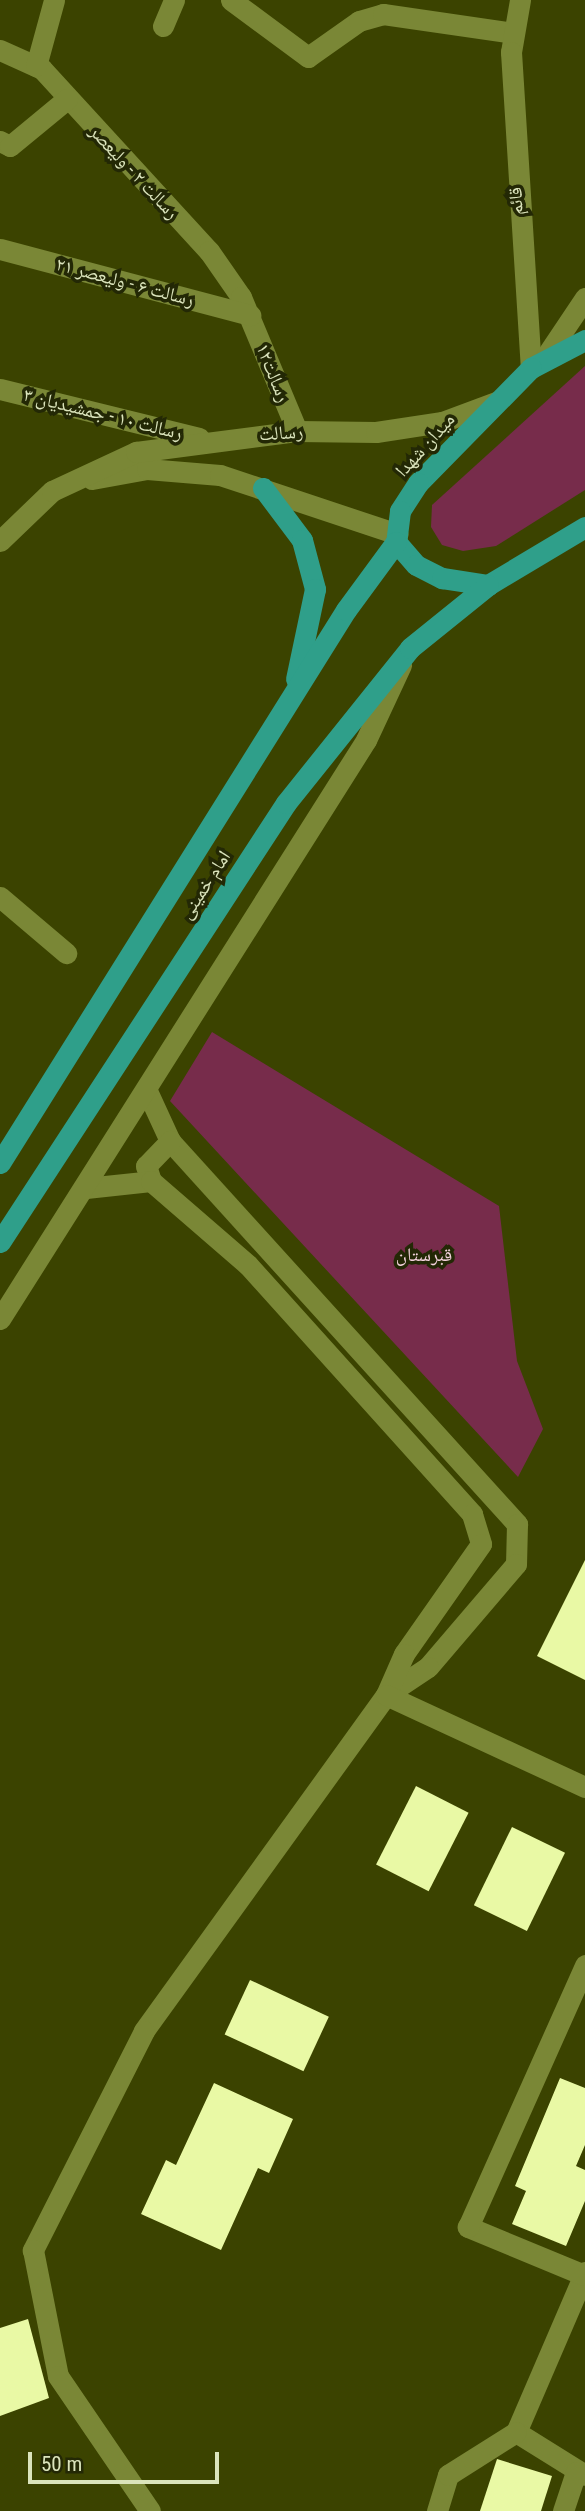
<!DOCTYPE html>
<html>
<head>
<meta charset="utf-8">
<style>
	body { margin:0 }
	#map { position:relative; width:585px; height:2511px; overflow:hidden; background:#3b4300; font-family:"Roboto Condensed","Noto Naskh Arabic",sans-serif }
	div>[style] { position:absolute }
	.green>* { inset:0; background:#772c4b }
	.building>* { inset:0; background:#e9f9a5; transform-origin:0 0 }
	.minor>* { height:21px; margin:-10.5px; padding:0 10.5px; transform-origin:10.5px; border-radius:10.5px; background:#7a8736 }
	.highway>* { height:21px; margin:-10.5px; padding:0 10.5px; transform-origin:10.5px; border-radius:10.5px; background:#2f9f8a }
	span { translate:-50% -50%; white-space:nowrap; text-align:center; line-height:1.15; -webkit-text-stroke:7px #232805; paint-order:stroke }
	.street-label { font-size:19px; color:#dbe4bc }
	.park-label { font-size:19px; color:#f4d2dd }
	.scale { position:absolute; left:28px; top:2452px; width:191px; height:32px; box-sizing:border-box; border:4px solid #dbe4bc; border-top:0; padding-left:9px; font-size:21px; line-height:24px; white-space:nowrap; color:#dbe4bc; -webkit-text-stroke:5px #232805; paint-order:stroke }
</style>
</head>
<body>
<div id="map">
	<div class="green">
		<div style="clip-path:polygon(585px 366px,585px 490px,496px 546px,463px 551px,442px 545px,431px 527px,432px 505px)"></div>
		<div style="clip-path:polygon(212px 1032px,499px 1206px,517px 1361px,543px 1429px,518px 1477px,170px 1101px)"></div>
	</div>
	<div class="building">
		<div style="clip-path:polygon(585px 1560px,585px 1680px,537px 1656px)"></div>
		<div style="left:416px;top:1786px;width:59px;height:88px;rotate:27deg"></div>
		<div style="left:512px;top:1827px;width:59px;height:87px;rotate:26deg"></div>
		<div style="left:250px;top:1980px;width:87px;height:60px;rotate:25deg"></div>
		<div style="clip-path:polygon(560px 2078px,585px 2088px,585px 2145px,576px 2166px,585px 2170px,585px 2201px,566px 2246px,512px 2224px,526px 2191px,515px 2186px)"></div>
		<div style="clip-path:polygon(214px 2083px,293px 2119px,269px 2173px,258px 2168px,221px 2250px,141px 2214px,166px 2160px,176px 2165px)"></div>
		<div style="clip-path:polygon(28px 2319px,49px 2398px,0 2416px,0 2328px)"></div>
		<div style="clip-path:polygon(497px 2459px,552px 2476px,541px 2511px,480px 2511px)"></div>
	</div>
	<div class="minor">
		<div style="left:231px;top:0;width:96px;rotate:36.5deg"></div>
		<div style="left:308px;top:57px;width:62px;rotate:-35.2deg"></div>
		<div style="left:359px;top:21px;width:25px;rotate:-16deg"></div>
		<div style="left:383px;top:14px;width:132px;rotate:8.3deg"></div>
		<div style="left:520px;top:0;width:53px;rotate:99.8deg"></div>
		<div style="left:511px;top:52px;width:317px;rotate:86.4deg"></div>
		<div style="left:163px;top:26px;width:28px;rotate:-67deg"></div>
		<div style="left:0;top:50px;width:46px;rotate:24.3deg"></div>
		<div style="left:42px;top:69px;width:247px;rotate:47.5deg"></div>
		<div style="left:209px;top:251px;width:56px;rotate:55.2deg"></div>
		<div style="left:241px;top:297px;width:145px;rotate:67.3deg"></div>
		<div style="left:36px;top:66px;width:68px;rotate:-74.7deg"></div>
		<div style="left:0;top:141px;width:11px;rotate:27deg"></div>
		<div style="left:10px;top:146px;width:74px;rotate:-39.5deg"></div>
		<div style="left:0;top:249px;width:259px;rotate:14.8deg"></div>
		<div style="left:546px;top:356px;width:70px;rotate:-56.1deg"></div>
		<div style="left:0;top:389px;width:205px;rotate:13.8deg"></div>
		<div style="left:92px;top:479px;width:56px;rotate:-10.3deg"></div>
		<div style="left:147px;top:469px;width:73px;rotate:4.7deg"></div>
		<div style="left:220px;top:475px;width:187px;rotate:18.4deg"></div>
		<div style="left:0;top:541px;width:72px;rotate:-43.9deg"></div>
		<div style="left:52px;top:491px;width:93px;rotate:-24.9deg"></div>
		<div style="left:136px;top:452px;width:162px;rotate:-7.4deg"></div>
		<div style="left:297px;top:431px;width:79px;rotate:0.7deg"></div>
		<div style="left:376px;top:432px;width:67px;rotate:-8.6deg"></div>
		<div style="left:442px;top:422px;width:58px;rotate:-20.3deg"></div>
		<div style="left:0;top:897px;width:87px;rotate:40.3deg"></div>
		<div style="left:147px;top:1091px;width:55px;rotate:65.3deg"></div>
		<div style="left:170px;top:1141px;width:517px;rotate:47.82deg"></div>
		<div style="left:517px;top:1524px;width:40px;rotate:91.4deg"></div>
		<div style="left:516px;top:1564px;width:135px;rotate:130.5deg"></div>
		<div style="left:428px;top:1667px;width:50px;rotate:146.3deg"></div>
		<div style="left:151px;top:1181px;width:16px;rotate:-108deg"></div>
		<div style="left:146px;top:1166px;width:35px;rotate:-46deg"></div>
		<div style="left:86px;top:1188px;width:65px;rotate:-6.1deg"></div>
		<div style="left:151px;top:1181px;width:128px;rotate:40.9deg"></div>
		<div style="left:248px;top:1265px;width:335px;rotate:48deg"></div>
		<div style="left:472px;top:1514px;width:31px;rotate:73deg"></div>
		<div style="left:481px;top:1544px;width:134px;rotate:125deg"></div>
		<div style="left:404px;top:1654px;width:45px;rotate:113.7deg"></div>
		<div style="left:386px;top:1695px;width:414px;rotate:125.8deg"></div>
		<div style="left:144px;top:2031px;width:246px;rotate:116.9deg"></div>
		<div style="left:33px;top:2250px;width:128px;rotate:78.8deg"></div>
		<div style="left:58px;top:2376px;width:163px;rotate:55.7deg"></div>
		<div style="left:0;top:1319px;width:685px;rotate:-57.7deg"></div>
		<div style="left:366px;top:740px;width:83px;rotate:-65deg"></div>
		<div style="left:386px;top:1695px;width:219px;rotate:24.8deg"></div>
		<div style="left:585px;top:2272px;width:174px;rotate:113.3deg"></div>
		<div style="left:516px;top:2432px;width:81px;rotate:31.9deg"></div>
		<div style="left:584px;top:2275px;width:126px;rotate:-157.5deg"></div>
		<div style="left:468px;top:2227px;width:287px;rotate:-65.9deg"></div>
		<div style="left:437px;top:2511px;width:38px;rotate:-73deg"></div>
		<div style="left:448px;top:2475px;width:80px;rotate:-32.3deg"></div>
		<div style="left:563px;top:2511px;width:41px;rotate:-71.6deg"></div>
	</div>
	<div class="highway">
		<div style="left:585px;top:340px;width:61px;rotate:152.6deg"></div>
		<div style="left:531px;top:368px;width:161px;rotate:134.5deg"></div>
		<div style="left:418px;top:483px;width:33px;rotate:123deg"></div>
		<div style="left:400px;top:511px;width:31px;rotate:97deg"></div>
		<div style="left:396px;top:542px;width:30px;rotate:49deg"></div>
		<div style="left:416px;top:565px;width:29px;rotate:27deg"></div>
		<div style="left:442px;top:578px;width:47px;rotate:8.7deg"></div>
		<div style="left:488px;top:585px;width:113px;rotate:-30.9deg"></div>
		<div style="left:263px;top:488px;width:65px;rotate:53.1deg"></div>
		<div style="left:302px;top:540px;width:51px;rotate:75.1deg"></div>
		<div style="left:315px;top:589px;width:92px;rotate:101.9deg"></div>
		<div style="left:0;top:1163px;width:652px;rotate:-57.97deg"></div>
		<div style="left:346px;top:610px;width:84px;rotate:-53.7deg"></div>
		<div style="left:0;top:1242px;width:524px;rotate:-56.92deg"></div>
		<div style="left:286px;top:803px;width:198px;rotate:-51.3deg"></div>
		<div style="left:410px;top:648px;width:100px;rotate:-38.9deg"></div>
	</div>
	<div class="street-label">
		<span style="left:134px;top:172px;rotate:47deg">رسالت ۲ - ولیعصر</span>
		<span style="left:516px;top:201px;rotate:-93deg">قائم</span>
		<span style="left:125px;top:282px;rotate:15deg">رسالت ۶ - ولیعصر ۲۱</span>
		<span style="left:273px;top:373px;rotate:68deg">رسالت۱۲</span>
		<span style="left:103px;top:414px;rotate:14deg">رسالت ۱۰ - جمشیدیان ۳</span>
		<span style="left:281px;top:433px;rotate:-4deg">رسالت</span>
		<span style="left:425px;top:445px;rotate:-48deg">میدان شهدا</span>
		<span style="left:205px;top:885px;rotate:-57deg">امام خمینی</span>
	</div>
	<div class="park-label">
		<span style="left:424px;top:1255px">قبرستان</span>
	</div>
	<div class="scale">50 m</div>
</div>
</body>
</html>
